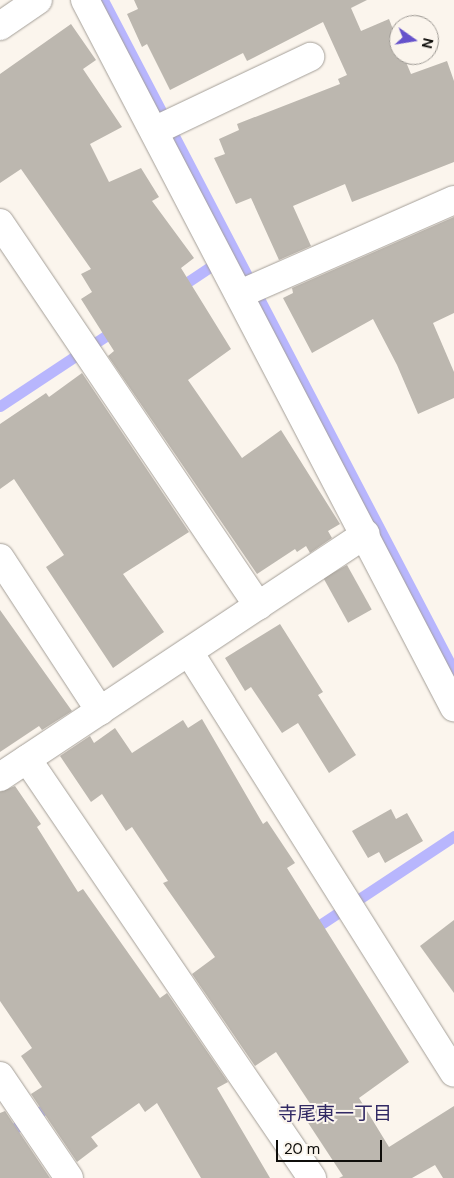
<!DOCTYPE html>
<html>
<head>
<meta charset="utf-8">
<style>
	body { margin:0 }
	#map { position:relative; width:454px; height:1178px; overflow:hidden; background:#fbf5ed; font-family:"DM Sans","Noto Sans JP",sans-serif }
	div>[style] { position:absolute }
	.stream>* { height:11px; margin:-5.5px; padding:0 5.5px; transform-origin:5.5px; border-radius:5.5px; background:#b8b6fd }
	.building>* { inset:0; background:#bcb7af; transform-origin:0 0 }
	.roads { filter:drop-shadow(0 0 1px #a49f98) drop-shadow(0 0 1px #a49f98) }
	.minor>* { height:28px; margin:-14px; padding:0 14px; transform-origin:14px; border-radius:14px; background:#fff }
	span { translate:-50% -50%; white-space:nowrap; text-align:center; line-height:1.15; -webkit-text-stroke:4px #fbf5ed; paint-order:stroke }
	.neighbourhood-label { font-size:19px; color:#312964 }
	.north { position:absolute; left:389px; top:15px; width:50px; height:50px; box-sizing:border-box; background:#fbf5ed; border:1px solid #9d9993; border-radius:50%; rotate:103deg; font-size:14px; font-weight:700; line-height:20px; text-align:center; color:#0f0e0b }
	.north::after { content:''; display:block; margin:auto; width:18px; height:22px; background:#6552cb; clip-path:polygon(50% 0,100% 100%,50% 72%,0 100%) }
	.scale { position:absolute; left:276px; top:1140px; width:106px; height:22px; box-sizing:border-box; border:2px solid #0f0e0b; border-top:0; padding-left:6px; font-size:15px; line-height:18px; white-space:nowrap; color:#0f0e0b; -webkit-text-stroke:4px #fbf5ed; paint-order:stroke }
</style>
</head>
<body>
<div id="map">
	<div class="stream">
		<div style="left:103px;top:0;width:757px;rotate:62.39deg"></div>
		<div style="left:177px;top:289px;width:54px;rotate:-33.7deg"></div>
		<div style="left:0;top:406px;width:141px;rotate:-33.5deg"></div>
		<div style="left:309px;top:932px;width:174px;rotate:-33.5deg"></div>
		<div style="left:0;top:1138px;width:66px;rotate:-33.2deg"></div>
	</div>
	<div class="building">
		<div style="clip-path:polygon(134px 0,367px 0,351px 8px,361px 31px,389px 19px,399px 45px,399px 55px,403px 55px,411px 74px,447px 61px,454px 81px,454px 162px,352px 202px,345px 184px,293px 206px,311px 246px,279px 260px,251px 198px,236px 204px,214px 158px,225px 154px,219px 139px,239px 130px,237px 124px,340px 84px,338px 79px,347px 75px,323px 22px,247px 61px,243px 53px,170px 90px,147px 44px,142px 47px,127px 14px,138px 9px)"></div>
		<div style="clip-path:polygon(71px 24px,96px 60px,83px 69px,122px 127px,90px 144px,109px 182px,141px 168px,159px 197px,152px 201px,194px 258px,181px 268px,231px 349px,188px 380px,242px 458px,281px 430px,340px 524px,328px 531px,332px 538px,310px 553px,306px 546px,297px 552px,295px 549px,257px 574px,108px 356px,114px 351px,81px 299px,92px 292px,81px 274px,91px 269px,21px 169px,0 183px,0 74px)"></div>
		<div style="clip-path:polygon(454px 217px,454px 313px,433px 323px,454px 372px,454px 398px,418px 414px,397px 365px,373px 319px,312px 353px,283px 298px,293px 293px,292px 288px)"></div>
		<div style="clip-path:polygon(82px 373px,189px 532px,123px 574px,164px 632px,113px 668px,46px 567px,64px 555px,14px 479px,0 489px,0 424px,46px 393px,49px 397px)"></div>
		<div style="left:347px;top:565px;width:51px;height:27px;rotate:61deg"></div>
		<div style="clip-path:polygon(0 610px,72px 711px,42px 730px,39px 726px,0 752px)"></div>
		<div style="clip-path:polygon(280px 624px,323px 692px,318px 695px,356px 755px,329px 773px,298px 723px,282px 733px,251px 687px,245px 691px,225px 658px)"></div>
		<div style="clip-path:polygon(202px 719px,263px 824px,267px 821px,295px 863px,287px 868px,409px 1062px,359px 1098px,389px 1147px,454px 1106px,454px 1178px,443px 1178px,435px 1165px,412px 1178px,339px 1178px,343px 1176px,301px 1112px,311px 1105px,276px 1052px,255px 1066px,192px 974px,215px 957px,163px 883px,168px 881px,132px 827px,126px 831px,102px 794px,91px 802px,60px 756px,90px 736px,94px 743px,115px 728px,132px 753px,183px 720px,188px 728px)"></div>
		<div style="clip-path:polygon(15px 786px,41px 824px,37px 827px,78px 892px,83px 889px,160px 998px,167px 993px,228px 1082px,217px 1088px,270px 1178px,201px 1178px,157px 1103px,145px 1112px,139px 1103px,91px 1137px,98px 1146px,77px 1162px,31px 1094px,42px 1087px,21px 1056px,32px 1048px,0 1001px,0 792px)"></div>
		<div style="clip-path:polygon(391px 809px,396px 819px,407px 813px,423px 841px,385px 863px,379px 852px,368px 858px,352px 831px)"></div>
		<div style="clip-path:polygon(454px 920px,454px 993px,420px 946px)"></div>
		<div style="clip-path:polygon(5px 1111px,50px 1178px,0 1178px,0 1113px)"></div>
	</div>
	<div class="roads">
		<div class="minor">
			<div style="left:85px;top:0;width:798px;rotate:62.44deg"></div>
			<div style="left:0;top:26px;width:46px;rotate:-34.4deg"></div>
			<div style="left:154px;top:131px;width:173px;rotate:-25.4deg"></div>
			<div style="left:0;top:223px;width:462px;rotate:56deg"></div>
			<div style="left:240px;top:294px;width:234px;rotate:-23.7deg"></div>
			<div style="left:0;top:558px;width:183px;rotate:56.8deg"></div>
			<div style="left:189px;top:652px;width:497px;rotate:57.8deg"></div>
			<div style="left:27px;top:759px;width:507px;rotate:55.78deg"></div>
			<div style="left:0;top:777px;width:439px;rotate:-33.6deg"></div>
			<div style="left:0;top:1076px;width:123px;rotate:55.9deg"></div>
		</div>
	</div>
	<div class="neighbourhood-label">
		<span style="left:335px;top:1114px">寺尾東一丁目</span>
	</div>
	<div class="north">N</div>
	<div class="scale">20 m</div>
</div>
</body>
</html>
